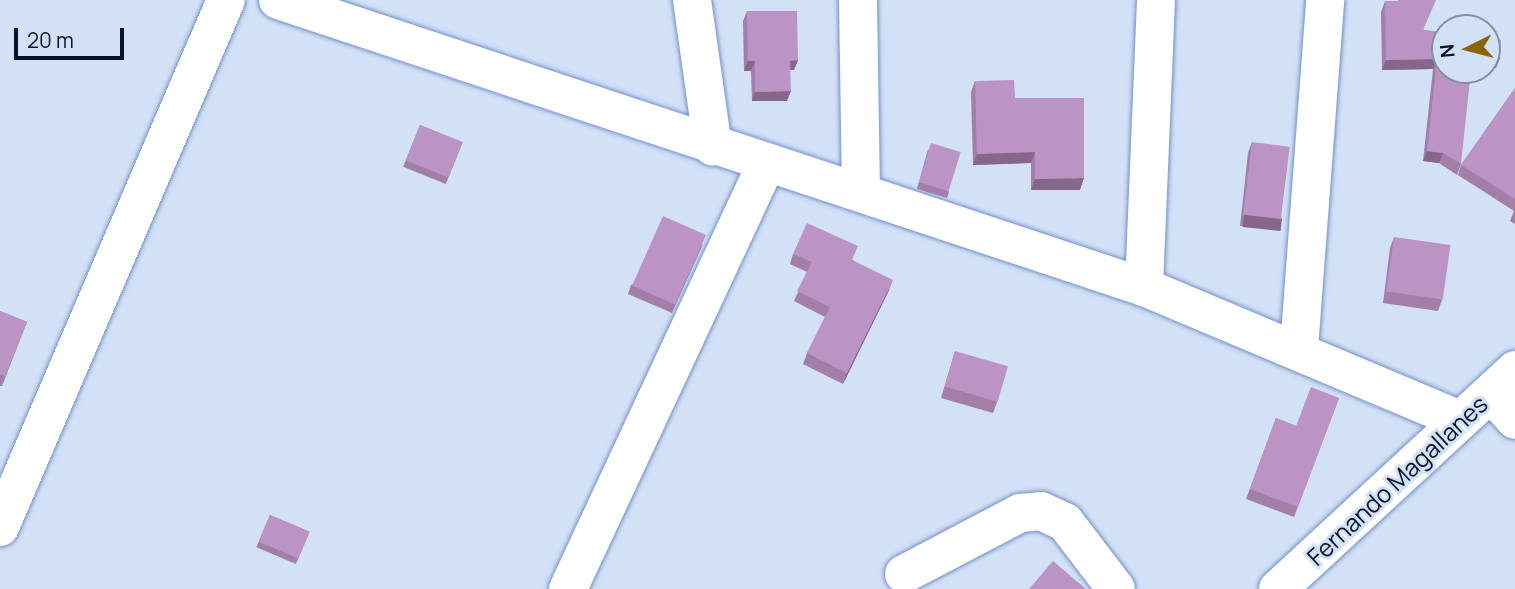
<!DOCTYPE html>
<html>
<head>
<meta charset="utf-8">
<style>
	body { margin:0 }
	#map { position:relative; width:1515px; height:589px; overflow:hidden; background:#d3e1f7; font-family:Manrope,sans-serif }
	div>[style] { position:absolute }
	.roads { filter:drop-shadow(0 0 2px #7291c4) drop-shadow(0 0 2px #7291c4) }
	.minor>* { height:38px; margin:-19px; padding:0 19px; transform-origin:19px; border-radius:19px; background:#fff }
	.wall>* { inset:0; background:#a27ea9; transform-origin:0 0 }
	.shaded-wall>* { inset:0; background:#84678a; transform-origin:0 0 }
	.building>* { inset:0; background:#bc93c5; transform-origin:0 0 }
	span { translate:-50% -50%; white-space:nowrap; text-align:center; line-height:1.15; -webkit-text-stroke:6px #d3e1f7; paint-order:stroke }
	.street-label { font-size:24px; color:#081427 }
	.north { position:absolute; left:1431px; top:14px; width:70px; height:70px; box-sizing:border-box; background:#d3e1f7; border:2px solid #828fa4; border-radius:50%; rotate:264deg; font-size:19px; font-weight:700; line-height:28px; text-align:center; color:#081427 }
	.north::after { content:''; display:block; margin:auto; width:24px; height:32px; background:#8d6407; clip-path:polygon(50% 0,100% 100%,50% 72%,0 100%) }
	.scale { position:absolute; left:14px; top:28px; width:110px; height:32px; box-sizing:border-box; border:4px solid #081427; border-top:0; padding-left:9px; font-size:21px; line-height:24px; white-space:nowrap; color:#081427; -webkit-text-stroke:5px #d3e1f7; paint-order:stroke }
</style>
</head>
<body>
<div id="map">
	<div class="roads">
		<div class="minor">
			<div style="left:278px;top:0;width:912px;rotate:18.34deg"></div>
			<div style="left:1144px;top:287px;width:343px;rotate:22.8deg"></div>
			<div style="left:692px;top:0;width:148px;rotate:81.9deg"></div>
			<div style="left:858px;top:0;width:191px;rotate:89.1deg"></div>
			<div style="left:1144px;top:287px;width:287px;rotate:-87.6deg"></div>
			<div style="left:1299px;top:349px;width:350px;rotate:-85.7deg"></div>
			<div style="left:1491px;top:393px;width:36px;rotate:48deg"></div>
			<div style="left:0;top:527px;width:573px;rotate:-66.79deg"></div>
			<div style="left:904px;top:574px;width:131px;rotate:-27.7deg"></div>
			<div style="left:1020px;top:513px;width:21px;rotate:-5deg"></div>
			<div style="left:1041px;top:511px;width:26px;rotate:25deg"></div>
			<div style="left:1065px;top:522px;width:84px;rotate:52.7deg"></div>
			<div style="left:568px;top:589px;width:470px;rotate:-65deg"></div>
			<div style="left:1278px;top:589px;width:323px;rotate:-42.7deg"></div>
		</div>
	</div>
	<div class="wall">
		<div style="clip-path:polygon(1385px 1px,1398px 1px,1424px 30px,1445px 33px,1461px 164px,1457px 175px,1439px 163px,1423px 161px,1433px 69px,1382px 70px,1381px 12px)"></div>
		<div style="clip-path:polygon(747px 11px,798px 60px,794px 70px,790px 70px,787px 101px,752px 101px,751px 71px,744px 71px,743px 21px)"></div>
		<div style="clip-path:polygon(975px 81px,1015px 98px,1080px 190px,1031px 190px,1031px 163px,973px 165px,971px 92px)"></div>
		<div style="clip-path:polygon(1515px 88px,1515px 224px,1510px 221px,1514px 211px,1458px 175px,1461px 165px)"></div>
		<div style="left:420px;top:125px;width:46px;height:45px;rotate:22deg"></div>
		<div style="clip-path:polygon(1252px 142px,1282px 219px,1278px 230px,1240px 226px,1248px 153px)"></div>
		<div style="clip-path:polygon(928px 149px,949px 192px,947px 198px,917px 189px)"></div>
		<div style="clip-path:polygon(1394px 237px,1442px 300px,1438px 311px,1383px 303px,1390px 248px)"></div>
		<div style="clip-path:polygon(703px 244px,672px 313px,628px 294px,631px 285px)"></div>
		<div style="clip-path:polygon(793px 254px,853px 260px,889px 290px,843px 384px,803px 364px,807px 353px,825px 317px,794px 301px,807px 272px,790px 264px)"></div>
		<div style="clip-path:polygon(0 311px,27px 322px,2px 386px,0 386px)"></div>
		<div style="clip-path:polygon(955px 351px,997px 402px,993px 413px,941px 398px)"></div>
		<div style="clip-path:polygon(1339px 398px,1294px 517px,1246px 499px,1276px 418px,1296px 426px)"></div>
		<div style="left:270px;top:515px;width:43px;height:35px;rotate:23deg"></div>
	</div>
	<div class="shaded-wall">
		<div style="clip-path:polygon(1487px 58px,1500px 58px,1496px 68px,1487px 68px)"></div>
		<div style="clip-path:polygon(1437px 59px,1433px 69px,1382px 70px,1386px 60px)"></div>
		<div style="clip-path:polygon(798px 60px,794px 70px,786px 70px,790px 61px)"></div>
		<div style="clip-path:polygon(748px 61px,755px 61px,751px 71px,744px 71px)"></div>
		<div style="clip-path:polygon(791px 91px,787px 101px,752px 101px,755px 92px)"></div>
		<div style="clip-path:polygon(1427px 151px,1443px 153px,1439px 163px,1423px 161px)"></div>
		<div style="clip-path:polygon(1035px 152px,1031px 163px,973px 165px,977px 154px)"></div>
		<div style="clip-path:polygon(1084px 178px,1080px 190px,1031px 190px,1035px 179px)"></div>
		<div style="left:1244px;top:215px;width:38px;height:12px;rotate:6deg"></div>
		<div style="clip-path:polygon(893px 280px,889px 290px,843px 384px,847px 373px)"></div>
	</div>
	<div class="building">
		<div style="clip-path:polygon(1398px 0,1436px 0,1423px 30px,1445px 33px,1445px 70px,1471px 70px,1461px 164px,1443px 153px,1427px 151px,1437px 59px,1386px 60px,1385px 1px,1398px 1px)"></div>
		<div style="clip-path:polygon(747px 11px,797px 11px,798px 60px,790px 61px,791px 91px,755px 92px,755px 61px,748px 61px)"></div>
		<div style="clip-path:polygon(1487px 38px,1501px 40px,1500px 58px,1487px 58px)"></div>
		<div style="clip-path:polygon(1014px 80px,1015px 98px,1084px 98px,1084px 178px,1035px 179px,1035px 152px,977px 154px,975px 81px)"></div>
		<div style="clip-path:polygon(1515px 88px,1515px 199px,1461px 165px)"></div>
		<div style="left:420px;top:125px;width:46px;height:38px;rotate:22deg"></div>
		<div style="left:1252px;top:142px;width:38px;height:73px;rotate:7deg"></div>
		<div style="left:931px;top:143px;width:31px;height:41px;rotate:17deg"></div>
		<div style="left:663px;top:216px;width:47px;height:76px;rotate:24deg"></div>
		<div style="clip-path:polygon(807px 223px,858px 246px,852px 260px,893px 280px,847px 373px,807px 353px,830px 307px,797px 291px,812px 262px,793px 254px)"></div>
		<div style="left:1394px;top:237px;width:57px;height:55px;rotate:8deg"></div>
		<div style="clip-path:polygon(0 311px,27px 322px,5px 376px,0 374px)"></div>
		<div style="left:955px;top:351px;width:55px;height:37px;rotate:16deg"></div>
		<div style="clip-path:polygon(1311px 387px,1339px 398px,1298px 507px,1250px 489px,1276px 418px,1296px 426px)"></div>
		<div style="left:270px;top:515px;width:43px;height:29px;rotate:23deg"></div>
		<div style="clip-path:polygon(1053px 561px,1086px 589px,1029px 589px)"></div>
	</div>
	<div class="street-label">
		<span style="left:1397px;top:480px;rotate:-43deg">Fernando Magallanes</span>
	</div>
	<div class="north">N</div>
	<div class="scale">20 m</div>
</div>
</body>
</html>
